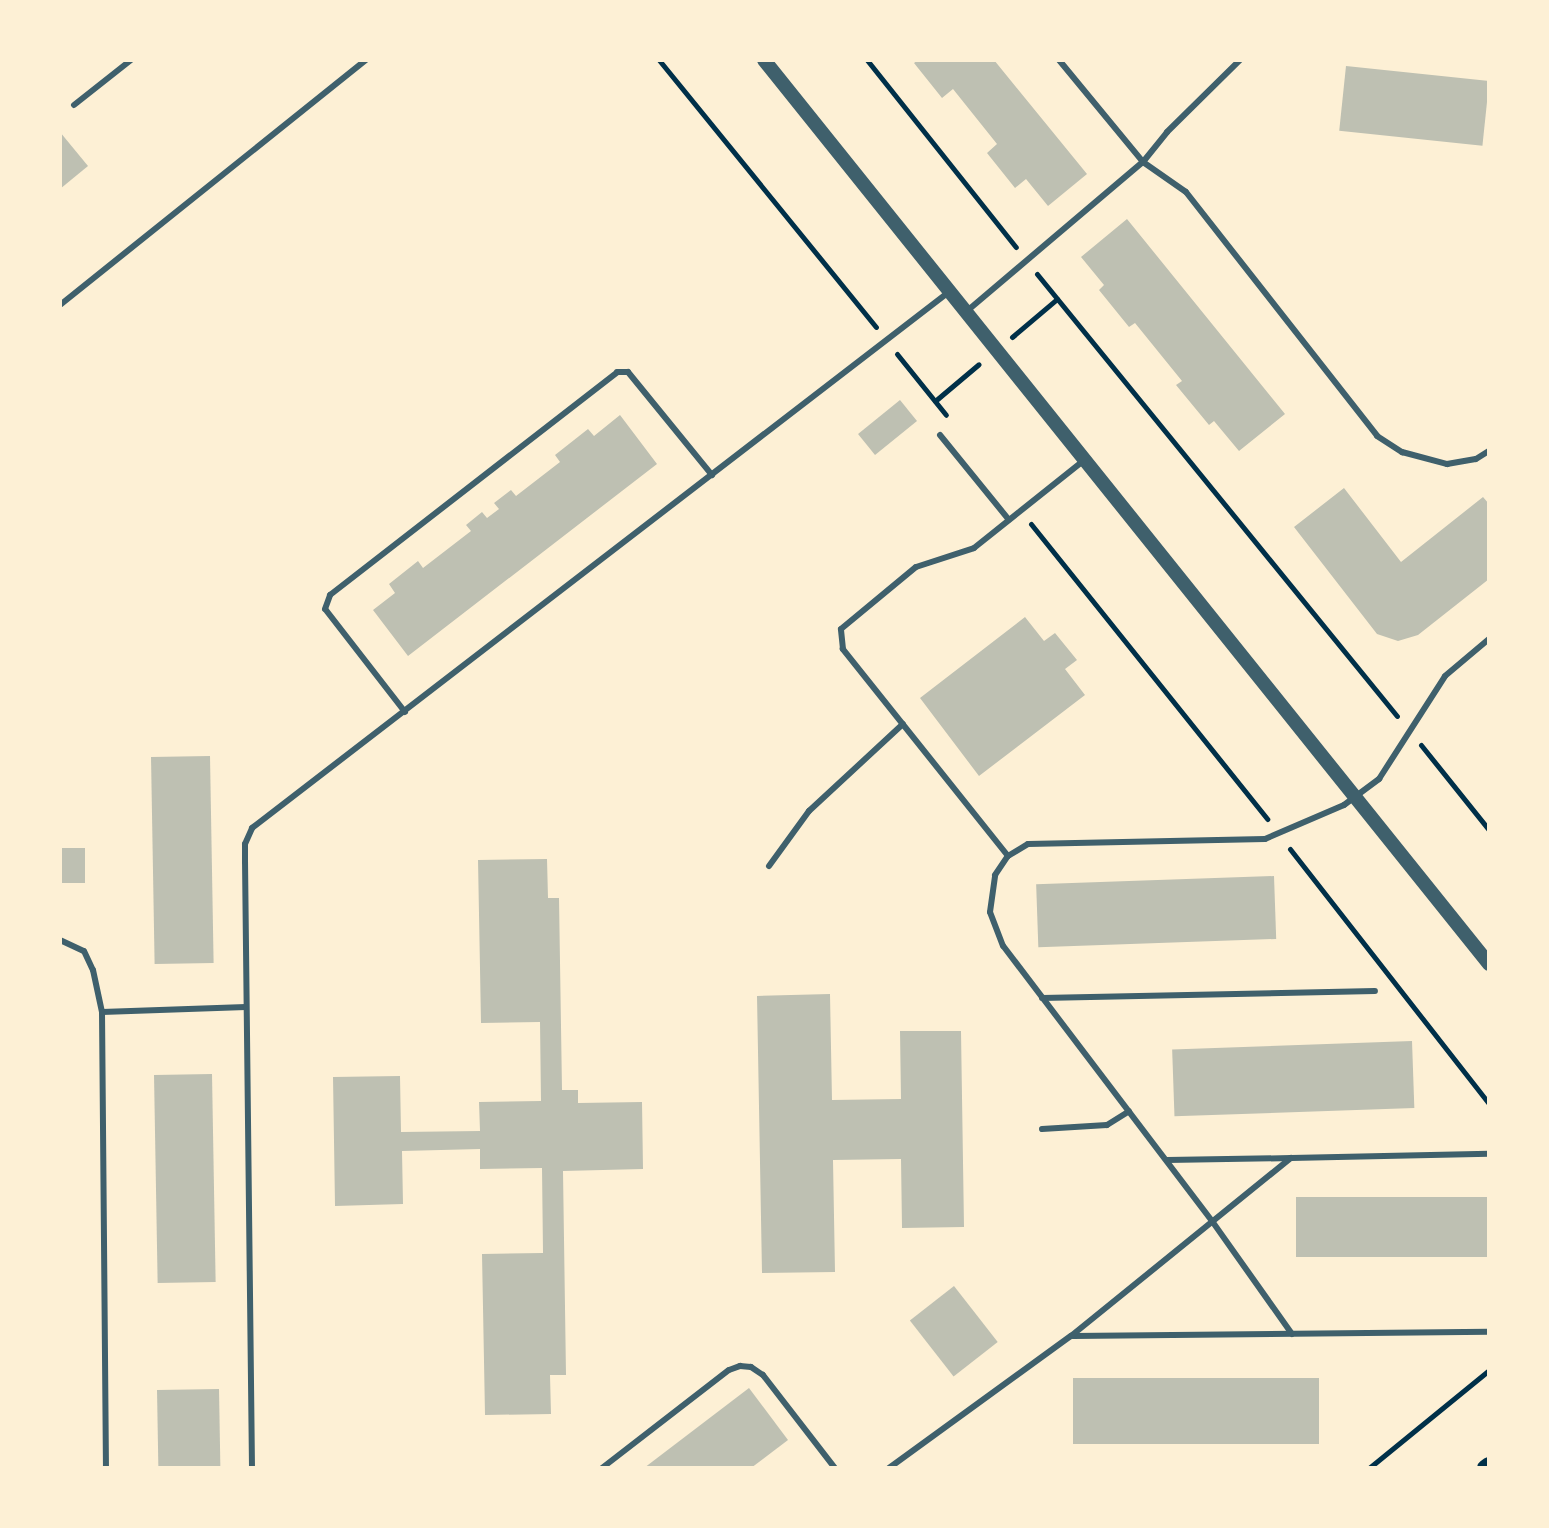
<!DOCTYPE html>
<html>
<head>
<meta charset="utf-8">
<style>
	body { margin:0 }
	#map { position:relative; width:1549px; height:1528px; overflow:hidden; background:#fdf0d5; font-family:Roboto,sans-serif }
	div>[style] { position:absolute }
	.building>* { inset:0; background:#bec0b2; transform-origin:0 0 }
	.path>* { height:5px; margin:-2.5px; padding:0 2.5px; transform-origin:2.5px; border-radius:2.5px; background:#003049 }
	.service>* { height:6px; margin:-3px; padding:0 3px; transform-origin:3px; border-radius:3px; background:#3f606c }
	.tertiary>* { height:14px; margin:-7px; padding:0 7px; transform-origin:7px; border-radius:7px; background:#3f606c }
	.secondary>* { height:16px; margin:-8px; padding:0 8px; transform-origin:8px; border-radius:8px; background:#003049 }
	span { translate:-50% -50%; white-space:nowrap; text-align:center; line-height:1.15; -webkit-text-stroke:8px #fdf0d5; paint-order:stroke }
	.frame { position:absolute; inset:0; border:62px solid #fdf0d5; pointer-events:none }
</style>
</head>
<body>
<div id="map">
	<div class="building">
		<div style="clip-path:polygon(918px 60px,994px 60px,1087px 174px,1048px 206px,1026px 179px,1015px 188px,987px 153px,997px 144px,953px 89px,942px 98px,914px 63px)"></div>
		<div style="left:1346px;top:66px;width:144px;height:65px;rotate:6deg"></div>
		<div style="clip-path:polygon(60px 132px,88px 166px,60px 189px)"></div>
		<div style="clip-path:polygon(1127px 219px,1285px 414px,1239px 451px,1214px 421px,1209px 425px,1176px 385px,1182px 381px,1135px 323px,1129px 327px,1099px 290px,1104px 285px,1081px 257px)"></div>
		<div style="left:900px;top:400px;width:27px;height:54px;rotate:51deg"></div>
		<div style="clip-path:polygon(620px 415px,657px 464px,408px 656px,373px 610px,395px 593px,389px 584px,418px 561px,423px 568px,471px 531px,466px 525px,482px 512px,487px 518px,499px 509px,494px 503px,511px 490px,516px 496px,560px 462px,555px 455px,588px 429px,594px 436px)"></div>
		<div style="clip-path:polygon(1344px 488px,1401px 562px,1483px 497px,1489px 504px,1489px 579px,1418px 635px,1398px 641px,1377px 634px,1294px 527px)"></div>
		<div style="clip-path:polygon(1025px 617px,1044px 641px,1055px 633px,1077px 660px,1065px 669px,1085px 695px,979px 776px,920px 698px)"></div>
		<div style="left:210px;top:756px;width:207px;height:59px;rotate:89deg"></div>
		<div style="left:60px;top:848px;width:25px;height:35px"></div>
		<div style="clip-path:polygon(547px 859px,548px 898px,559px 898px,562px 1090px,578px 1090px,578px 1103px,642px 1102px,643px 1169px,563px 1171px,566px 1375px,550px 1375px,551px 1414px,485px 1415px,482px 1254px,543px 1253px,542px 1168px,480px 1169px,480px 1149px,402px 1151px,403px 1204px,335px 1206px,333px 1077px,400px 1076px,401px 1132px,480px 1131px,479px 1102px,541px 1101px,540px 1022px,481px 1023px,478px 860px)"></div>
		<div style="left:1274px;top:876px;width:63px;height:238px;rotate:88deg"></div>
		<div style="clip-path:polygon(830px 994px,832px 1100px,901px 1099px,900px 1031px,961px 1031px,964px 1227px,902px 1228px,901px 1159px,833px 1160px,835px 1272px,762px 1273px,757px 996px)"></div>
		<div style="left:1412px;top:1041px;width:67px;height:240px;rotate:88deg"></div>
		<div style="left:212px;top:1074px;width:208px;height:58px;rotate:89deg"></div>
		<div style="left:1489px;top:1197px;width:60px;height:193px;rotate:90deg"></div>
		<div style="left:954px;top:1286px;width:71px;height:56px;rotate:52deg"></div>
		<div style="left:1073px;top:1378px;width:246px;height:66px"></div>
		<div style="clip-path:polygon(749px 1388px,788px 1440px,751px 1468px,644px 1468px)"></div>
		<div style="left:219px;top:1389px;width:79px;height:62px;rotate:89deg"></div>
	</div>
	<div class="path">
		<div style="left:659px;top:60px;width:344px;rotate:50.9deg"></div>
		<div style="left:867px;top:60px;width:239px;rotate:51.5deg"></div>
		<div style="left:1037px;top:274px;width:570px;rotate:50.84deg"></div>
		<div style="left:1012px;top:337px;width:59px;rotate:-40.2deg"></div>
		<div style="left:897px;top:354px;width:78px;rotate:51.2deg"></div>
		<div style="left:935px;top:401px;width:57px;rotate:-40.1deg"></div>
		<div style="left:1031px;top:524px;width:378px;rotate:51.3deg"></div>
		<div style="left:1421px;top:745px;width:109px;rotate:51.3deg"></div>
		<div style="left:1290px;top:849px;width:323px;rotate:52deg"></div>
		<div style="left:1369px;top:1468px;width:155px;rotate:-39.2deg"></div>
	</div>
	<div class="service">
		<div style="left:1059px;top:60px;width:132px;rotate:50.5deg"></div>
		<div style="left:1143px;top:162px;width:52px;rotate:34.9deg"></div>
		<div style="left:1186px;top:192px;width:310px;rotate:51.9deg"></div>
		<div style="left:1377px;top:436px;width:30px;rotate:33deg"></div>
		<div style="left:1402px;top:452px;width:47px;rotate:14.9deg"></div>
		<div style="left:1447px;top:464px;width:29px;rotate:-10deg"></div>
		<div style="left:1476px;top:459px;width:15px;rotate:-32deg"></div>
		<div style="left:74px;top:105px;width:73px;rotate:-38.3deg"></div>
		<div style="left:60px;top:305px;width:392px;rotate:-38.7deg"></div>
		<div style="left:967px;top:311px;width:231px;rotate:-40.3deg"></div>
		<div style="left:1143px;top:162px;width:38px;rotate:-51deg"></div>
		<div style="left:1167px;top:132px;width:103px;rotate:-44.6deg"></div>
		<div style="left:940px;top:435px;width:109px;rotate:50.9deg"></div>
		<div style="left:405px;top:712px;width:130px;rotate:-127.8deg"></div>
		<div style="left:325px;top:609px;width:15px;rotate:-70deg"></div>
		<div style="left:330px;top:595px;width:363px;rotate:-37.8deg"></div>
		<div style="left:617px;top:372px;width:11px"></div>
		<div style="left:628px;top:372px;width:133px;rotate:50.8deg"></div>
		<div style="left:1008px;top:856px;width:265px;rotate:-128.6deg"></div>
		<div style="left:843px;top:649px;width:20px;rotate:-96deg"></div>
		<div style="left:841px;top:629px;width:97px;rotate:-39.6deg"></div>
		<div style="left:916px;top:567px;width:61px;rotate:-18.1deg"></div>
		<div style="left:974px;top:548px;width:139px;rotate:-38.6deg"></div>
		<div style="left:769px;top:866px;width:68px;rotate:-54deg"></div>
		<div style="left:809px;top:811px;width:128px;rotate:-42.8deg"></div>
		<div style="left:60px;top:940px;width:26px;rotate:25deg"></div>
		<div style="left:84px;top:951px;width:21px;rotate:65deg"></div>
		<div style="left:93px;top:970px;width:43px;rotate:77.9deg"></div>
		<div style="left:102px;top:1012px;width:144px;rotate:-2deg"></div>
		<div style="left:1042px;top:998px;width:333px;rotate:-1.2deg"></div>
		<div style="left:102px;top:1012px;width:456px;rotate:89.5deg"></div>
		<div style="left:1042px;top:1129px;width:65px;rotate:-3.5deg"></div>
		<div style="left:1107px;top:1125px;width:26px;rotate:-32deg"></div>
		<div style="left:1167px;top:1160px;width:124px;rotate:-0.9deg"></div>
		<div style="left:1292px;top:1334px;width:138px;rotate:-125.3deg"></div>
		<div style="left:1212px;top:1221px;width:345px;rotate:-127.2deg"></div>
		<div style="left:1003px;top:946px;width:36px;rotate:-111deg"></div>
		<div style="left:990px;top:912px;width:37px;rotate:-82deg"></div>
		<div style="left:995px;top:875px;width:23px;rotate:-56deg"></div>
		<div style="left:1008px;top:856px;width:23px;rotate:-31deg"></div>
		<div style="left:1028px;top:844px;width:237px;rotate:-1.2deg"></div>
		<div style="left:1265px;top:839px;width:86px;rotate:-23.3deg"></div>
		<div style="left:1344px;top:805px;width:44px;rotate:-36.6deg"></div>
		<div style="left:1379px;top:779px;width:122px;rotate:-57.3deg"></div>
		<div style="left:1445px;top:676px;width:57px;rotate:-40.1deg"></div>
		<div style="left:1073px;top:1336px;width:416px;rotate:-0.6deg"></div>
		<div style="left:252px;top:1468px;width:606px;rotate:-90.66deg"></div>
		<div style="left:245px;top:862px;width:18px;rotate:-90deg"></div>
		<div style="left:245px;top:844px;width:17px;rotate:-66deg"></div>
		<div style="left:252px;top:828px;width:881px;rotate:-37.57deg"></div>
		<div style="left:602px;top:1468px;width:160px;rotate:-37.7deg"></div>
		<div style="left:729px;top:1370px;width:12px;rotate:-20deg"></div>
		<div style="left:740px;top:1366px;width:11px;rotate:5deg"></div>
		<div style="left:751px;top:1367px;width:14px;rotate:34deg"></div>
		<div style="left:763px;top:1375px;width:118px;rotate:52.3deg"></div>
		<div style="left:889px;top:1468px;width:225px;rotate:-36deg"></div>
		<div style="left:1071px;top:1336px;width:283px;rotate:-39deg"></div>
		<div style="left:1291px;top:1158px;width:198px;rotate:-1.2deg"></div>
	</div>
	<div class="tertiary">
		<div style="left:764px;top:60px;width:1159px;rotate:51.27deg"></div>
	</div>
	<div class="secondary">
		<div style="left:1485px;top:1468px;width:5px;rotate:-37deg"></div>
	</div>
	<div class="frame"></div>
</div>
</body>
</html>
